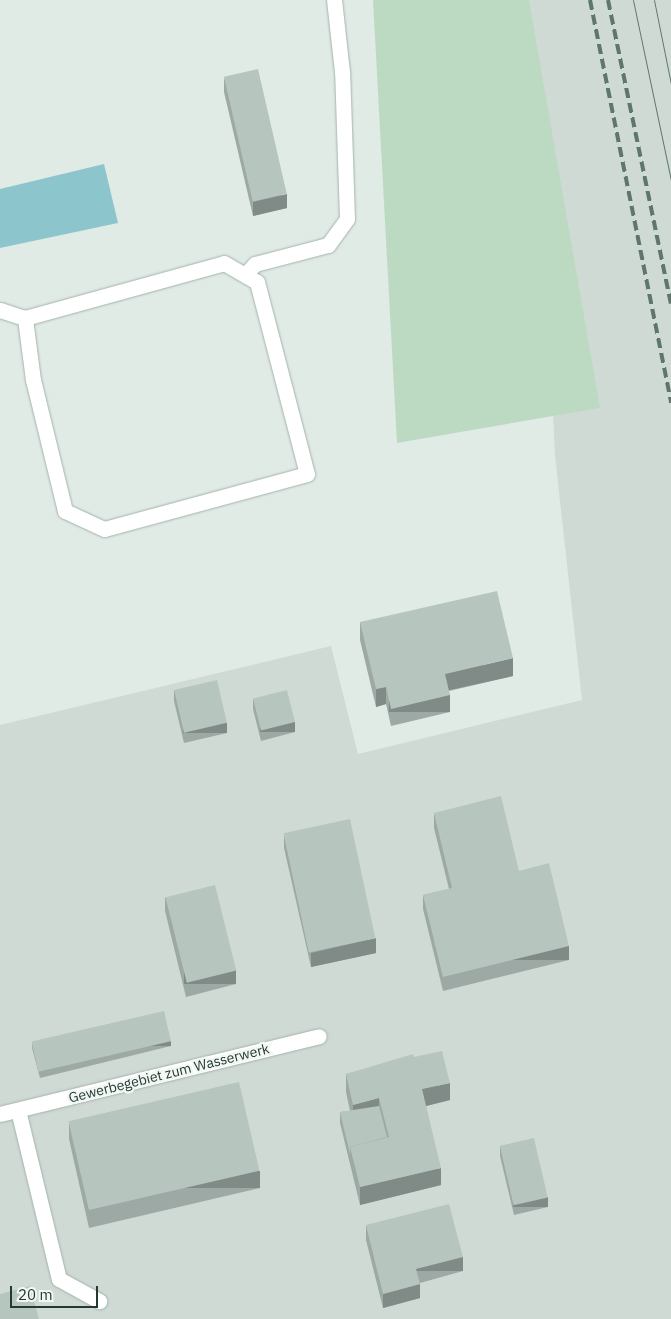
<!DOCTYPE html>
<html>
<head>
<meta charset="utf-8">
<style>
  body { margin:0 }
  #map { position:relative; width:671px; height:1319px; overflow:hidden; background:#e1ebe6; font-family:"IBM Plex Sans",sans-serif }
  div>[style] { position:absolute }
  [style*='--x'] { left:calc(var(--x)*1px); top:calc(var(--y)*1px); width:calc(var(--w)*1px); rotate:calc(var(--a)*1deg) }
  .built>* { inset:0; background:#d0dad5 }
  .green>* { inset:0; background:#bcdac2 }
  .water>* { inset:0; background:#8dc5cc }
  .roads { filter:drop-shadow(0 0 1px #a4b2ad) drop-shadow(0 0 1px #a4b2ad) }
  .minor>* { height:15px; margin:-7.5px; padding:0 7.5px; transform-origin:7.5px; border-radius:7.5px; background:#fff }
  .tram>* { height:1px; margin:-0.5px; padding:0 0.5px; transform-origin:0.5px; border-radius:0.5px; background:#5d766e }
  .rail>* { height:4px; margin-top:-2px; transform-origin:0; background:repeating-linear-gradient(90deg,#5d766e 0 10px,transparent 0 15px) }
  .wall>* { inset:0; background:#9da9a4 }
  .shaded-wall>* { inset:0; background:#808a86; transform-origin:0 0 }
  .building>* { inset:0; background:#b7c5bf; transform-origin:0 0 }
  span { translate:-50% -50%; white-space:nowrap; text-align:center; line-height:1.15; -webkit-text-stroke:4.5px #f2f7f4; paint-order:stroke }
  .street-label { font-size:14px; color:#233a33 }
  .scale { position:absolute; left:10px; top:1286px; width:88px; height:22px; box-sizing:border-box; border:2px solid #233a33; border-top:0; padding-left:6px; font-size:15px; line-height:18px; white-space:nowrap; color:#233a33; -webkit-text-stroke:4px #f2f7f4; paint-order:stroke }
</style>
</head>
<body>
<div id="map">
  <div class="built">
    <i style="clip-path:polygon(503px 0,671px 0,671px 1319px,0 1319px,0 725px,331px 646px,358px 754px,582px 700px,555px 456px,543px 201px)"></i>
  </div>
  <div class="green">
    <i style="clip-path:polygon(373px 0,529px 0,600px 408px,397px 443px)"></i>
  </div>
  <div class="water">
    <i style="clip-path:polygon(104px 164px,118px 223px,0 248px,0 189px)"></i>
  </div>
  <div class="roads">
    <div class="minor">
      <i style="--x:245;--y:275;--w:15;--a:-48"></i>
      <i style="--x:255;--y:264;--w:75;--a:-14.6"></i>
      <i style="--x:328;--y:245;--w:32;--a:-54"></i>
      <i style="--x:347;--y:219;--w:147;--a:-91.9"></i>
      <i style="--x:342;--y:72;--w:72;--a:-96.3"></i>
      <i style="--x:0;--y:310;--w:26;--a:18"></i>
      <i style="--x:25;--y:318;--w:206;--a:-15.4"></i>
      <i style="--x:224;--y:263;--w:38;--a:30"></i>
      <i style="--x:257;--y:282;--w:198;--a:75.4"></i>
      <i style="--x:307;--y:474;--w:210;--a:164.8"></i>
      <i style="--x:104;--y:529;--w:43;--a:-155.2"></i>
      <i style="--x:65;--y:511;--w:135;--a:-103.7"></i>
      <i style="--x:33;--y:380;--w:63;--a:-97.4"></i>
      <i style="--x:18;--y:1110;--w:174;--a:76.4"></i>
      <i style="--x:59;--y:1279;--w:46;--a:28.8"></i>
      <i style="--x:0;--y:1114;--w:328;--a:-13.7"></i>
    </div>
  </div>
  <div class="tram">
    <i style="--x:633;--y:0;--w:184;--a:78.1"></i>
    <i style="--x:654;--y:0;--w:86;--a:78.6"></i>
  </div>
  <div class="rail">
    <i style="--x:590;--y:0;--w:411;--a:78.6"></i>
    <i style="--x:608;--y:0;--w:310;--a:78.3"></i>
  </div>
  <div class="wall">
    <i style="clip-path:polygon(224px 78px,287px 208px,253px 216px,224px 92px)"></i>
    <i style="clip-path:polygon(360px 622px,513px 676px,449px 691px,450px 712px,391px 726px,386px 704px,376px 707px,360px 640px)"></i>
    <i style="clip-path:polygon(174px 690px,227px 733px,184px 743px,174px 701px)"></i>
    <i style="clip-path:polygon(253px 699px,295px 732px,261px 741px,253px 709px)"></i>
    <i style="clip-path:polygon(434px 813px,519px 871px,569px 960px,443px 991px,423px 909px,423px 895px,449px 889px,434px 828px)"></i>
    <i style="clip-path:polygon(284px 834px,376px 953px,311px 967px,284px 848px)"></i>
    <i style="clip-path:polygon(165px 897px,236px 984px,186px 997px,165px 911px)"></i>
    <i style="clip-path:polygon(32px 1043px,171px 1046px,40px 1078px,32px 1048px)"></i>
    <i style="clip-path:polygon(414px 1057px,450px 1100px,426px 1106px,441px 1185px,360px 1205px,340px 1123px,340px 1112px,350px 1111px,346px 1092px,346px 1074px)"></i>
    <i style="clip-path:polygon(69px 1122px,260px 1188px,89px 1228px,69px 1139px)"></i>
    <i style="clip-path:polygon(500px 1146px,548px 1207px,514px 1215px,500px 1156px)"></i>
    <i style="clip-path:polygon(366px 1225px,463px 1271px,420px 1283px,420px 1298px,383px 1308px,366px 1240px)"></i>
  </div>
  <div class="shaded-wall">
    <i style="clip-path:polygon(287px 194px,287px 208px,253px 216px,253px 202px)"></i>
    <i style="clip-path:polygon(513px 658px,513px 676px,445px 691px,445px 674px)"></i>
    <i style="clip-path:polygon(386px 687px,386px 704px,376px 707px,376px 689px)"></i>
    <i style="left:450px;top:695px;width:17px;height:61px;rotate:90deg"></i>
    <i style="left:295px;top:722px;width:10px;height:35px;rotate:90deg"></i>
    <i style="left:227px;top:723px;width:10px;height:44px;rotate:90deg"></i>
    <i style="clip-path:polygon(376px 938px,376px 953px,311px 967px,311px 953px)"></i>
    <i style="left:569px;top:946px;width:14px;height:130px;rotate:90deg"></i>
    <i style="left:236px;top:970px;width:14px;height:52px;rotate:90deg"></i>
    <i style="left:171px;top:1041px;width:5px;height:135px;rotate:90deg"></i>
    <i style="clip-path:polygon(450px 1083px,450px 1100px,422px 1107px,422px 1089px)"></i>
    <i style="clip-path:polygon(379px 1098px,379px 1116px,353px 1122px,353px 1105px)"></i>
    <i style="clip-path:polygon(441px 1168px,441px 1185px,360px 1205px,360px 1187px)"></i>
    <i style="left:260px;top:1171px;width:17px;height:176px;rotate:90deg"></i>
    <i style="left:548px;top:1197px;width:10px;height:35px;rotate:90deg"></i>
    <i style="left:463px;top:1257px;width:14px;height:49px;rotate:90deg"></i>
    <i style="clip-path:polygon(420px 1284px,420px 1298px,383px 1308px,383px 1294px)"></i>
  </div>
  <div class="building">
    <i style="left:258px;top:69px;width:128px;height:35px;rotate:77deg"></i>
    <i style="clip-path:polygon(497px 591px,513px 658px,445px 674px,450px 695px,391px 709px,386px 687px,376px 689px,360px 622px)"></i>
    <i style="left:217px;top:680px;width:44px;height:44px;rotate:77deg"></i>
    <i style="left:287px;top:690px;width:33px;height:35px;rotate:76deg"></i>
    <i style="clip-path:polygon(501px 796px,519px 871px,549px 863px,569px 946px,443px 977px,423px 895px,452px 888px,434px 813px)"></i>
    <i style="left:350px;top:819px;width:122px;height:68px;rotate:78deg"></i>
    <i style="left:215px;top:885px;width:88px;height:51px;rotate:76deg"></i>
    <i style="left:164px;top:1011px;width:31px;height:136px;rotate:77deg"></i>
    <i style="clip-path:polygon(442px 1051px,450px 1083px,422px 1089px,441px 1168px,360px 1187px,350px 1147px,389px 1137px,379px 1098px,353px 1105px,346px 1074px,413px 1054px,414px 1057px)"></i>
    <i style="left:239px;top:1082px;width:91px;height:175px;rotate:77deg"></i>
    <i style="clip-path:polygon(379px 1106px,387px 1137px,350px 1147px,350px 1154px,340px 1112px)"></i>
    <i style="left:534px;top:1138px;width:61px;height:35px;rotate:77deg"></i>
    <i style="clip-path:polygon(449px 1204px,463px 1257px,416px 1269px,420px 1284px,383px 1294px,366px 1225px)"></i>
    <i style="clip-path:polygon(30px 1286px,39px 1319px,0 1319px,0 1294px)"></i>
  </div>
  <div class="street-label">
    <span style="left:169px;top:1073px;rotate:-14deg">Gewerbegebiet zum Wasserwerk</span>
  </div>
  <div class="scale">20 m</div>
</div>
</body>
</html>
